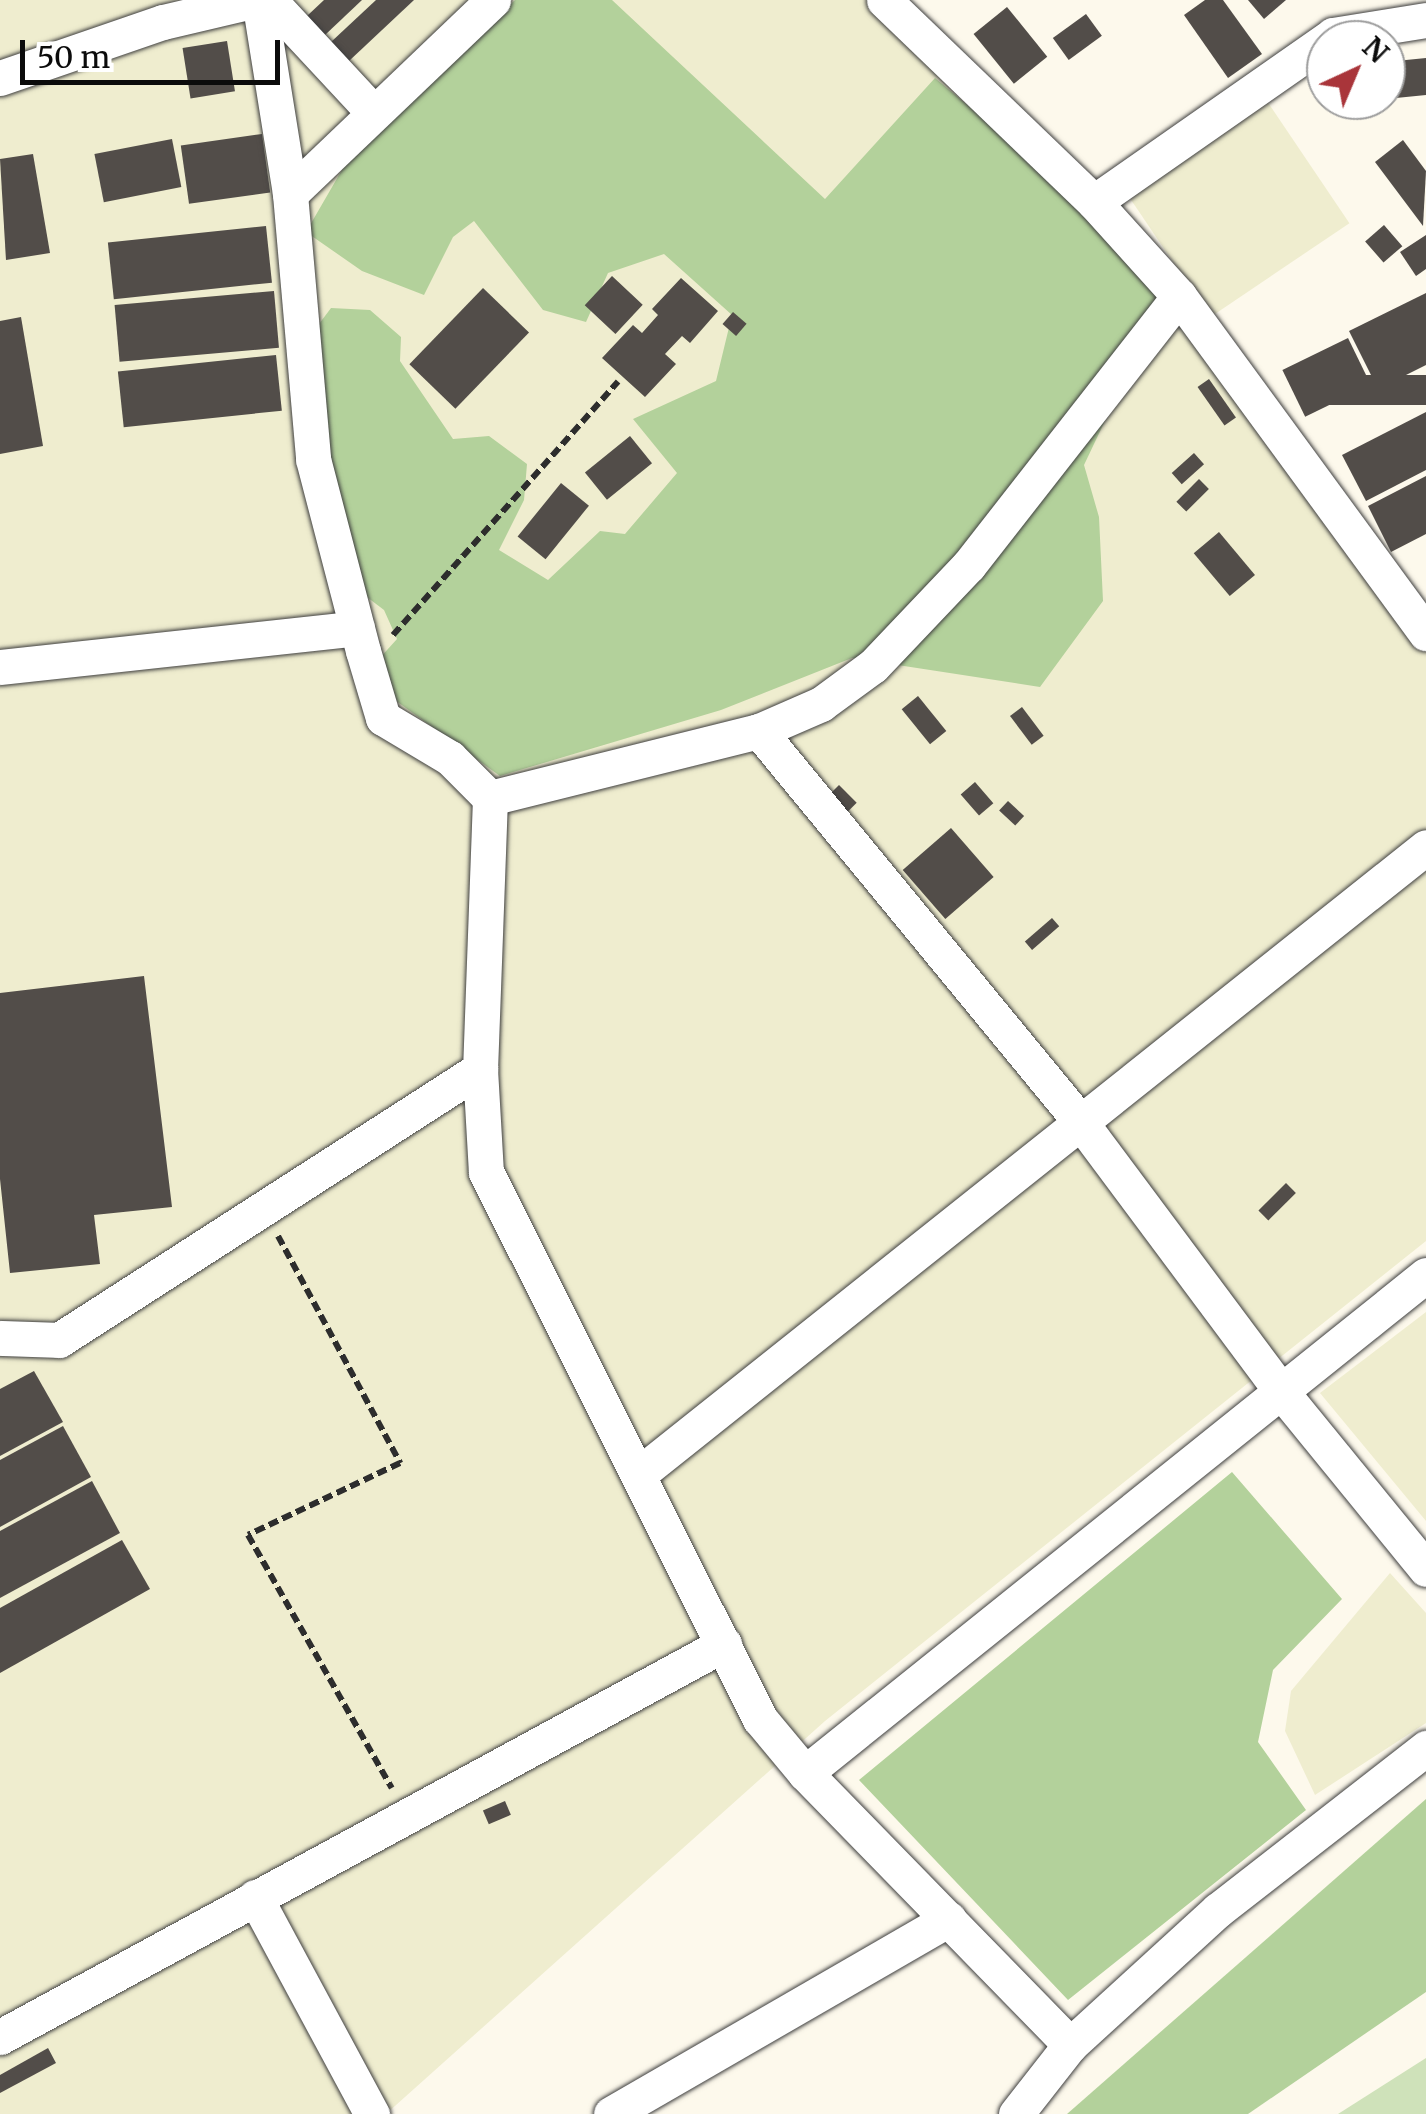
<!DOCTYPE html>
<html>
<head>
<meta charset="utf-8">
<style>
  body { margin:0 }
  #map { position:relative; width:1426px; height:2114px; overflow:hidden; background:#fdf9ec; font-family:Merriweather,serif }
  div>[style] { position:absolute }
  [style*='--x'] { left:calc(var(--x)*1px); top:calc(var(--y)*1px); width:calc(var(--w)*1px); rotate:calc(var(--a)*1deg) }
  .farmland>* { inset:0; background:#efedcf; transform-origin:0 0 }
  .green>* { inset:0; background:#cfe2ba }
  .forest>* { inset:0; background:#b3d19b }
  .building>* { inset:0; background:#524d49; transform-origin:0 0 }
  .path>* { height:6px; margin-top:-3px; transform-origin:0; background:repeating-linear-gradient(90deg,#2d2d2d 0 10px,transparent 0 15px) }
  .roads { filter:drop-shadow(0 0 2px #3e3e3e) drop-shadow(0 0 2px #3e3e3e) }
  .minor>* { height:35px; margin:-17.5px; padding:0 17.5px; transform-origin:17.5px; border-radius:17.5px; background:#fff }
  span { translate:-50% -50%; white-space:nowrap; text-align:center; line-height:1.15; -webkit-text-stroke:10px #fff; paint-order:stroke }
  .north { position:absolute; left:1306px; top:20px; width:100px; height:100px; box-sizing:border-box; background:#fff; border:2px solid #9d9d9d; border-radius:50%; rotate:44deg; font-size:28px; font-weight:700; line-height:40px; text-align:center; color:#0b0b0b }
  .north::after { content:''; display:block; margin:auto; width:35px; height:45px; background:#a9353a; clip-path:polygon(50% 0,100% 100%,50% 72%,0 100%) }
  .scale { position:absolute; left:20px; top:40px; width:260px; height:45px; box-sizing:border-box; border:5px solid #0b0b0b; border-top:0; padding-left:12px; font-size:30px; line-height:35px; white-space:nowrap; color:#0b0b0b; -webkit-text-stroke:8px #fff; paint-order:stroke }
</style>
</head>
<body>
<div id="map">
  <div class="farmland">
    <i style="clip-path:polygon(0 0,899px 0,1105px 193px,1426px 618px,1426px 1241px,825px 1721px,386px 2114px,0 2114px)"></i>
    <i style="left:1265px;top:98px;width:151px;height:168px;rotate:56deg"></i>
    <i style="clip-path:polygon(1426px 1312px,1426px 1521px,1320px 1393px)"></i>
    <i style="clip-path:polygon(1390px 1573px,1426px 1613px,1426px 1723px,1315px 1795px,1285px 1731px,1291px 1691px)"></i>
  </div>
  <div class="green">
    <i style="clip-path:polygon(1426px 2058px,1426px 2114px,1338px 2114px)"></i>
  </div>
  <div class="forest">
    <i style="clip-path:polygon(515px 0,612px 0,825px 199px,935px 78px,1073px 193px,1163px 299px,1084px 465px,1099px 517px,1103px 601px,1040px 687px,852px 658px,721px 710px,500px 776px,388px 695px,378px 660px,397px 639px,384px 610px,359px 591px,319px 417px,319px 324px,331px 308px,370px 310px,401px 337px,400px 361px,453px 439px,489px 436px,527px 464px,524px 500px,499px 550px,548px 580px,600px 531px,625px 534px,677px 473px,633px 419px,716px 381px,732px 315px,664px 254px,608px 273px,586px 322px,543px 310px,474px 221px,453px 237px,424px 295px,362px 271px,306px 232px,350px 156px)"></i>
    <i style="clip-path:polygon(1232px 1472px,1342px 1599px,1273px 1670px,1258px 1742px,1306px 1810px,1068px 2000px,859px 1780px)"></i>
    <i style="clip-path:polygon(1426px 1799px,1426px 1992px,1248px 2114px,1067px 2114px)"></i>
  </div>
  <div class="building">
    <i style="clip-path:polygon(324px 0,362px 0,325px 35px,307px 16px)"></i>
    <i style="clip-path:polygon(376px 0,414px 0,349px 61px,331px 42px)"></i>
    <i style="clip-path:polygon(1205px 0,1223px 0,1262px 54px,1228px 78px,1184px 15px)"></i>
    <i style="clip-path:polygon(1248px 0,1286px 0,1264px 19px)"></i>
    <i style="left:1007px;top:7px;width:64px;height:43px;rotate:51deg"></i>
    <i style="left:1086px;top:14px;width:27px;height:41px;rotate:54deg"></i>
    <i style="left:227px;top:41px;width:51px;height:45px;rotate:81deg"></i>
    <i style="clip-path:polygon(1426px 58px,1426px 95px,1386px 99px,1386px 62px)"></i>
    <i style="left:262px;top:134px;width:59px;height:82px;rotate:82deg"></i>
    <i style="left:172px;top:139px;width:49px;height:79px;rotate:79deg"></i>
    <i style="clip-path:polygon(1403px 140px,1426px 171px,1423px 226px,1375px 162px)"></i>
    <i style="clip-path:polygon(33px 154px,50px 253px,6px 260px,0 159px)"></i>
    <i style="left:1384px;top:225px;width:28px;height:25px;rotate:49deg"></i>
    <i style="left:266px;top:226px;width:57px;height:159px;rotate:84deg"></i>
    <i style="clip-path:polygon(1426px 235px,1426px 269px,1416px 276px,1400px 252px)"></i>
    <i style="left:612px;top:276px;width:42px;height:40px;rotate:43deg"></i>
    <i style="clip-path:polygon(681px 278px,718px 311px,690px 343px,682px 336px,665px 354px,676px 364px,645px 397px,602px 358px,633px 325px,642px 333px,658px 315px,652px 309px)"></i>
    <i style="left:483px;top:288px;width:64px;height:106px;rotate:44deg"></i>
    <i style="left:274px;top:291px;width:57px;height:160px;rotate:85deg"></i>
    <i style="clip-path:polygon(1426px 293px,1426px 365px,1378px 389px,1349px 331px)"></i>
    <i style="left:733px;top:312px;width:18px;height:16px;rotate:41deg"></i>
    <i style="clip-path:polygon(21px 317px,43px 446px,0 454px,0 321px)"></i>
    <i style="left:1348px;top:338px;width:52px;height:73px;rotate:64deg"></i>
    <i style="left:276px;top:355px;width:56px;height:159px;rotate:84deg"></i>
    <i style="left:1426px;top:375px;width:30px;height:126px;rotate:90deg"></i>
    <i style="left:1209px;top:379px;width:47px;height:14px;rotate:55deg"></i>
    <i style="clip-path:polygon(1426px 412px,1426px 470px,1366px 501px,1342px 455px)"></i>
    <i style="left:630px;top:436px;width:35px;height:58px;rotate:51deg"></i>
    <i style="left:1194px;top:453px;width:15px;height:30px;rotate:48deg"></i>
    <i style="clip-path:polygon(1426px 476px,1426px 534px,1391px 552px,1368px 506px)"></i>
    <i style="left:1199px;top:479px;width:14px;height:32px;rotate:45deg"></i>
    <i style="left:561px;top:483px;width:36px;height:69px;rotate:39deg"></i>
    <i style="left:1219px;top:532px;width:56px;height:33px;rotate:50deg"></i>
    <i style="left:918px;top:696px;width:45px;height:21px;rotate:51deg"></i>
    <i style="left:1022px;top:707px;width:36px;height:15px;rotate:53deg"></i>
    <i style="left:975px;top:782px;width:28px;height:19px;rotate:49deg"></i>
    <i style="left:839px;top:785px;width:25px;height:18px;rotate:45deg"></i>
    <i style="left:1008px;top:801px;width:22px;height:13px;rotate:43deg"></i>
    <i style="left:951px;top:828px;width:65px;height:64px;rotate:49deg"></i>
    <i style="left:1052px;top:918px;width:11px;height:36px;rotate:49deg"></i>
    <i style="clip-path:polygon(144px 976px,172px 1207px,94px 1215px,100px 1264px,10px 1273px,0 1179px,0 993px)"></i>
    <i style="left:1286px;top:1183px;width:14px;height:39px;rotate:45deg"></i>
    <i style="clip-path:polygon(34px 1371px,63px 1422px,0 1456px,0 1389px)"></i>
    <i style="clip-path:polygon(63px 1426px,91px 1477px,0 1527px,0 1460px)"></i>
    <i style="clip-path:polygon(92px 1481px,120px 1533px,0 1598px,0 1531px)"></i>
    <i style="clip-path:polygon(122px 1540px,150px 1589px,0 1673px,0 1608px)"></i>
    <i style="left:505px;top:1801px;width:15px;height:24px;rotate:67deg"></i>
    <i style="clip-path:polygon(48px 2048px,56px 2063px,0 2093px,0 2075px)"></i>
  </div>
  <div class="path">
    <i style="--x:393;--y:635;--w:339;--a:-48.4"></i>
    <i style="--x:278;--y:1236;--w:258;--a:61.7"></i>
    <i style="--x:400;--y:1463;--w:168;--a:154.7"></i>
    <i style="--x:248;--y:1535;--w:291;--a:60.4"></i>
  </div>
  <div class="roads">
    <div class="minor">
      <i style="--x:259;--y:0;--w:196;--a:80.9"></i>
      <i style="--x:290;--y:194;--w:266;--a:85"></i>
      <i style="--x:313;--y:459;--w:198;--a:75.4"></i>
      <i style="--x:363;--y:651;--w:70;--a:73.4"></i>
      <i style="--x:383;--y:718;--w:78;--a:30.8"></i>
      <i style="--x:450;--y:758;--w:57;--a:45"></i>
      <i style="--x:490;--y:798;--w:271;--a:92.1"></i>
      <i style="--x:480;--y:1069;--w:103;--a:86.7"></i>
      <i style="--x:486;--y:1172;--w:612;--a:63.39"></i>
      <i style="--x:760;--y:1719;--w:70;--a:50.2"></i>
      <i style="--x:805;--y:1773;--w:380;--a:45.7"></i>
      <i style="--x:269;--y:0;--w:151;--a:47.1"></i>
      <i style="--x:884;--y:0;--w:291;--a:43.9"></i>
      <i style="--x:1094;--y:202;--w:127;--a:47.9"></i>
      <i style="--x:1179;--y:296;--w:418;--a:53.8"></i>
      <i style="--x:0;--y:78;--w:172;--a:-19"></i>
      <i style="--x:163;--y:22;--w:96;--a:-13.3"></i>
      <i style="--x:290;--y:194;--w:281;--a:-43.7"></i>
      <i style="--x:1094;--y:202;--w:292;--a:-34.9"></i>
      <i style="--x:1333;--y:35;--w:94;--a:-9.2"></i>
      <i style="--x:0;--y:667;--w:359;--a:-6.2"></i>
      <i style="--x:759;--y:731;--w:504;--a:50.56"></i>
      <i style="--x:1079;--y:1120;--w:337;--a:53.3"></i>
      <i style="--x:1280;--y:1390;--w:231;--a:50.8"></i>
      <i style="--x:490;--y:798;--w:277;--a:-14"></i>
      <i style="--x:759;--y:731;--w:68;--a:-23.5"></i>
      <i style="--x:821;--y:704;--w:64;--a:-36.2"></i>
      <i style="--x:873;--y:666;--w:139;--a:-46.5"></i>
      <i style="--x:969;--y:565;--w:341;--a:-52"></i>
      <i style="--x:0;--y:1338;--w:59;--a:1.9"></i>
      <i style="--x:59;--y:1340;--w:501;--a:-32.77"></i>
      <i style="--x:639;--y:1474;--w:1006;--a:-38.54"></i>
      <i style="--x:805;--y:1773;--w:796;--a:-38.73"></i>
      <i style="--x:255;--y:1897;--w:247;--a:61.7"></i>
      <i style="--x:0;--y:2037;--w:824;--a:-28.49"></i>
      <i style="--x:611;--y:2114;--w:390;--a:-30"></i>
      <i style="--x:1016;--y:2114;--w:88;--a:-52"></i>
      <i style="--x:1070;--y:2045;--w:200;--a:-42.4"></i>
      <i style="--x:1218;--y:1910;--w:264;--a:-37.9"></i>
    </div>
  </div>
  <div class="north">N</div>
  <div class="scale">50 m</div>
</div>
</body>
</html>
